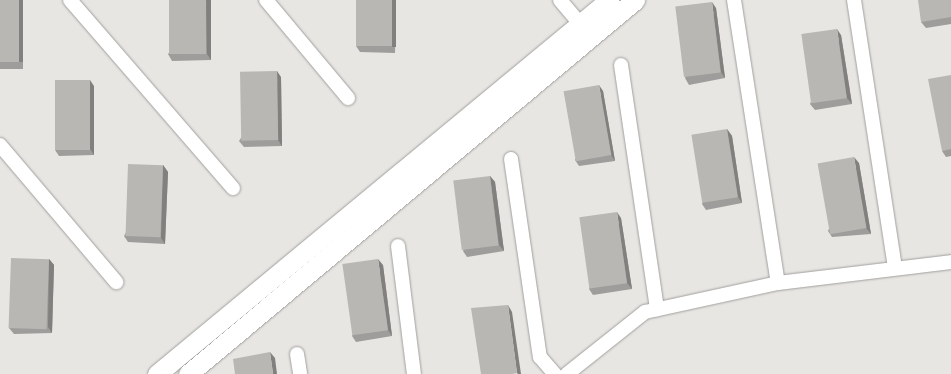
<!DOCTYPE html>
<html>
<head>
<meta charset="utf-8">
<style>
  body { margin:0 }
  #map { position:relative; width:951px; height:374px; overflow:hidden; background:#e8e6e3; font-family:"Sofia Sans Condensed",sans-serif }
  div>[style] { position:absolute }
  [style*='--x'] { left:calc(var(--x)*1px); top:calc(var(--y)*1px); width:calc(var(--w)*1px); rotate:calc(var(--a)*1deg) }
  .roads { filter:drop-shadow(0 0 1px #a19f9d) drop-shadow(0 0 1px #a19f9d) }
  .street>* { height:14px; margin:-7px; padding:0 7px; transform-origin:7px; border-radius:7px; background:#fff }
  .secondary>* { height:19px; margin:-9.5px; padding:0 9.5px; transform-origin:9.5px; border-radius:9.5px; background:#fff }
  .wall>* { inset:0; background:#9f9d9b; transform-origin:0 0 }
  .shaded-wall>* { inset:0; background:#82807e; transform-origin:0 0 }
  .building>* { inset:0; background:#b9b7b4; transform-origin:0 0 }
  span { translate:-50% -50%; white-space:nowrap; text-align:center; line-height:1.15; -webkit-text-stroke:3.5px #e8e6e3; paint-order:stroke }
</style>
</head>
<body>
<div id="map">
  <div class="roads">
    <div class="street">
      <i style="--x:70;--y:0;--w:249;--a:49.1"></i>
      <i style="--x:266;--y:0;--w:128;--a:50.1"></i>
      <i style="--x:560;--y:0;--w:31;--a:50"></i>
      <i style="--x:734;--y:0;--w:286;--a:81.2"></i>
      <i style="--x:854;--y:0;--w:271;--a:81.3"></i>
      <i style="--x:621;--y:65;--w:247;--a:81.6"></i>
      <i style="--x:0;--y:145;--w:180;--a:49.7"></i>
      <i style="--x:511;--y:159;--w:200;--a:81.7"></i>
      <i style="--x:540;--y:357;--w:23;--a:49"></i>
      <i style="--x:398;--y:246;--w:129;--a:82.9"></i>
      <i style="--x:297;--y:354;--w:20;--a:81"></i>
      <i style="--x:567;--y:374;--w:100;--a:-38.5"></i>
      <i style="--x:645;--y:312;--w:136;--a:-12.3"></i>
      <i style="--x:778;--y:283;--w:174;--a:-6.9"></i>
    </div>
    <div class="secondary">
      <i style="--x:157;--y:374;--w:587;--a:-39.61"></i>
      <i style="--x:188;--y:374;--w:583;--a:-39.92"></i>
    </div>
  </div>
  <div class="wall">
    <i style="left:0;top:0;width:23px;height:69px"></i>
    <i style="clip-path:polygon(211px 0,211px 60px,172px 61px,168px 54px)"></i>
    <i style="clip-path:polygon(356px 0,396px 0,395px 53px,360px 52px,356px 46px)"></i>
    <i style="clip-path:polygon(951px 0,951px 24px,926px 28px,921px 22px)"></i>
    <i style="clip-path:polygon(716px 8px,725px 78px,689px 85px,685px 78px)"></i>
    <i style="clip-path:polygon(841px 35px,852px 104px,815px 110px,810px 104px)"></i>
    <i style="clip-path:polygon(951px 75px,951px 156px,946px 157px,942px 151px)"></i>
    <i style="clip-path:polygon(281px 77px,282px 146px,244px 147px,239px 141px)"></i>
    <i style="clip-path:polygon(94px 86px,94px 155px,59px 156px,55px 150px)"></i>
    <i style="clip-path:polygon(603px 91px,615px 161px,579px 166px,575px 160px)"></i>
    <i style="clip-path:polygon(727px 129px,732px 136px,742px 203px,706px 210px,702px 204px)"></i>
    <i style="clip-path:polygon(859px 163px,871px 234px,832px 237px,828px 231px)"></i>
    <i style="clip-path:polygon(163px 165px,168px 172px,165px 244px,128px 242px,124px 236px)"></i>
    <i style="clip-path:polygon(490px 176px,495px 182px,504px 251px,467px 257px,463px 251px)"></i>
    <i style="clip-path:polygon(621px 218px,632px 289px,593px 295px,589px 289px)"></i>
    <i style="clip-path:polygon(49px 259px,54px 265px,52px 333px,14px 334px,9px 328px)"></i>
    <i style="clip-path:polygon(383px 265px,392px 336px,356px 342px,352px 336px)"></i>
  </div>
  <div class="shaded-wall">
    <i style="left:19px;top:0;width:4px;height:62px"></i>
    <i style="clip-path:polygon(206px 0,211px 0,211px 60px,207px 54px)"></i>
    <i style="left:392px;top:0;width:4px;height:47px"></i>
    <i style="clip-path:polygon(712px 2px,716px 8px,725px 78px,721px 72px)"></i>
    <i style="clip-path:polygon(837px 29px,841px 35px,852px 104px,847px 98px)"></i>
    <i style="clip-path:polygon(277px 71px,281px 77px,282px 146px,278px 140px)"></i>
    <i style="clip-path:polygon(90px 80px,94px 86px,94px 155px,90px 149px)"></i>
    <i style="clip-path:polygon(599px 85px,603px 91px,615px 161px,611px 155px)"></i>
    <i style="clip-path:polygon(727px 129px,732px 136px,742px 203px,738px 197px)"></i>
    <i style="clip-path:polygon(854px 157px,859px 163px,871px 234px,866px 228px)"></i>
    <i style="clip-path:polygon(163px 165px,168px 172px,165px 244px,161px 238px)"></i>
    <i style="clip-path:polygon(490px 176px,495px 182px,504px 251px,499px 245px)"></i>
    <i style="clip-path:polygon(617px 212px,621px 218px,632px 289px,627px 283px)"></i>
    <i style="clip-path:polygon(49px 259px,54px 265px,52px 333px,48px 327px)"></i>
    <i style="clip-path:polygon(378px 259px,383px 265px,392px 336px,388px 330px)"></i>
    <i style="clip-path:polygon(508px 305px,512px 312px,521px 374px,518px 374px,517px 373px)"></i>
    <i style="clip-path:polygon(270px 352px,275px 358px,277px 374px,273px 374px)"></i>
  </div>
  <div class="building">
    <i style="left:0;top:0;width:19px;height:62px"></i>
    <i style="left:169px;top:0;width:37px;height:54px"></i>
    <i style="left:356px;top:0;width:36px;height:46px"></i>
    <i style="clip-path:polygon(918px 0,951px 0,951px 17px,921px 22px)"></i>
    <i style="left:712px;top:2px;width:71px;height:37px;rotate:83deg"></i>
    <i style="left:837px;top:29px;width:70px;height:36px;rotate:82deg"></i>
    <i style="left:277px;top:71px;width:69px;height:37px;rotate:89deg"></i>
    <i style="clip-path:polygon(951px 75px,951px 149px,942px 151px,928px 79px)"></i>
    <i style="left:55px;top:80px;width:35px;height:70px"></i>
    <i style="left:599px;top:85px;width:71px;height:36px;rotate:80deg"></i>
    <i style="left:727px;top:129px;width:69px;height:36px;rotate:81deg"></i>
    <i style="left:854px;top:157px;width:72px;height:37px;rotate:80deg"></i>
    <i style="left:128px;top:164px;width:35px;height:72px;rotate:2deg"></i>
    <i style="left:490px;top:176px;width:70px;height:37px;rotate:83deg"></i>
    <i style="left:617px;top:212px;width:72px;height:38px;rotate:82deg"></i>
    <i style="left:11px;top:258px;width:38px;height:70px;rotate:2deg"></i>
    <i style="left:378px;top:259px;width:72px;height:36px;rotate:82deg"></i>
    <i style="clip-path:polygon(508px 305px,517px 373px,512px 374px,481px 374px,471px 308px)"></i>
    <i style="clip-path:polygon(270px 352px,273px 374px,235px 374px,233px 359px)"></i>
  </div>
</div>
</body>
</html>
